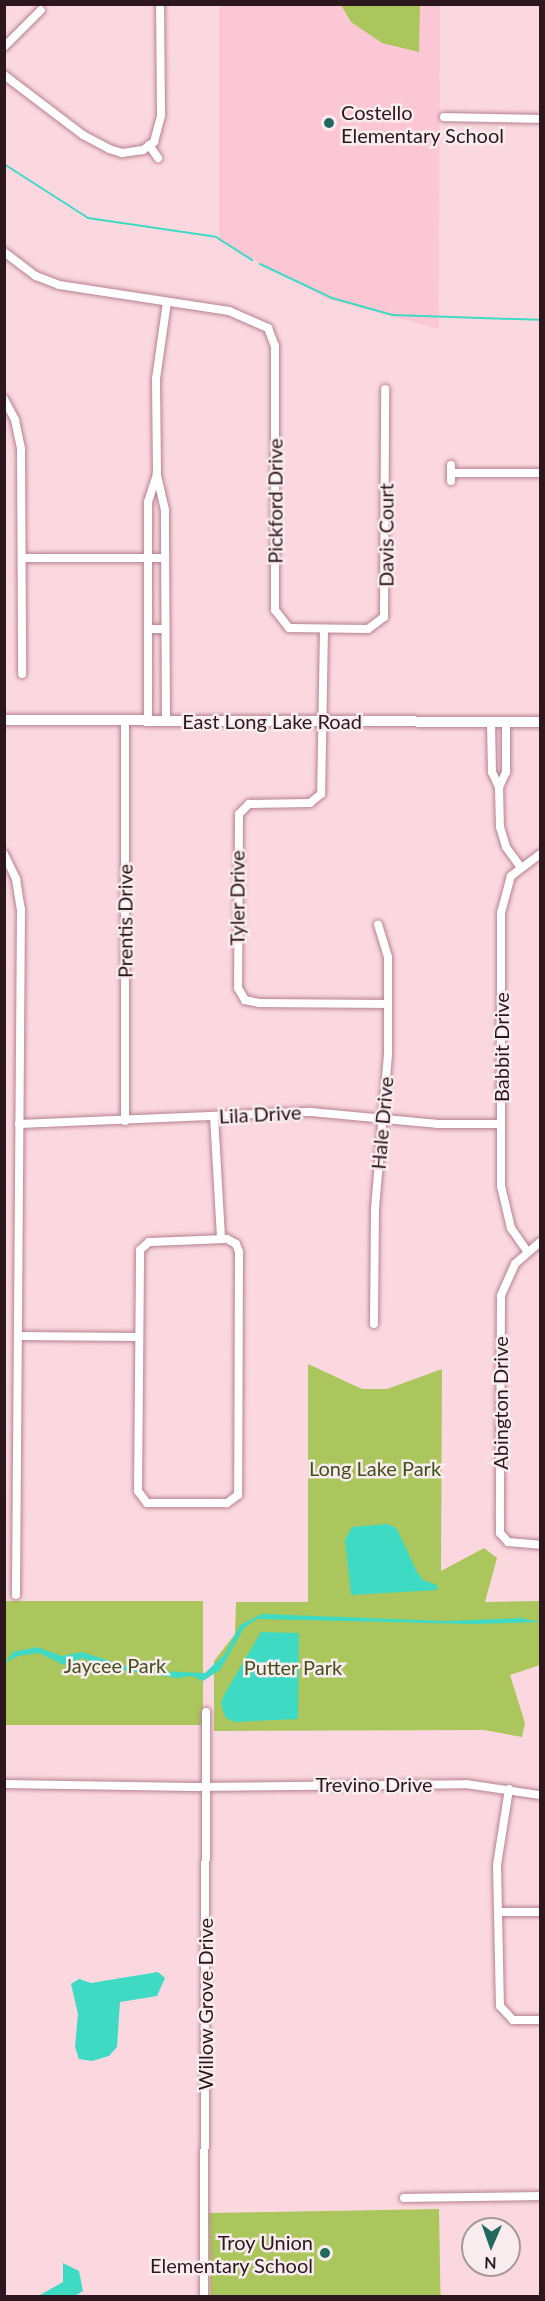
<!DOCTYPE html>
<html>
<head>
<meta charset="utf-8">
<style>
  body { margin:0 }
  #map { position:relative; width:545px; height:2301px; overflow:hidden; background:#fbd8e0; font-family:Lato,sans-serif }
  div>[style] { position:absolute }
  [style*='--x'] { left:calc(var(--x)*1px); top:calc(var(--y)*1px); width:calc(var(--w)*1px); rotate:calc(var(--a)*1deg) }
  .built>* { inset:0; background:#fbc7d4 }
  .green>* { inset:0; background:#abc65c; transform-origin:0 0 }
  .water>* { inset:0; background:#3edac4 }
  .stream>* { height:2px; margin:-1px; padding:0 1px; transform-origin:1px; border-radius:1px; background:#3edac4 }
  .roads { filter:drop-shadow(0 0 2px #b6828f) drop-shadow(0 0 2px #b6828f) }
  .minor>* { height:8px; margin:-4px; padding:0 4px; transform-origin:4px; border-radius:4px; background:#fff }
  .secondary>* { height:10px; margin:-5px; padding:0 5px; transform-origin:5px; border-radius:5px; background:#fff }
  .dots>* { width:16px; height:16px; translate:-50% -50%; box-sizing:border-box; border:3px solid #f8ecef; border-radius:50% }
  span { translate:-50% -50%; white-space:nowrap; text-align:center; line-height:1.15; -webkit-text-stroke:5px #f8ecef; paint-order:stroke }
  .poi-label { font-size:20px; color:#2b171d }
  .left { translate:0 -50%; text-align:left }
  .right { translate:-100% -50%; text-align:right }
  .street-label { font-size:20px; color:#2b171d }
  .park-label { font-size:20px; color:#43501c }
  .frame { position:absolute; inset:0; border:6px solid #2b171d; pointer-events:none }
  .north { position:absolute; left:461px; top:2217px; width:60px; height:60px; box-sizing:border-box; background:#f8ecef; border:2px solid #a6979b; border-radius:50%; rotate:182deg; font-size:16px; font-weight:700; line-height:24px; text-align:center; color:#2b171d }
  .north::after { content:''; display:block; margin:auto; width:21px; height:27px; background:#21695e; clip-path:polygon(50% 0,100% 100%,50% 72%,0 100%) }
</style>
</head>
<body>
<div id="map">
  <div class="built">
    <i style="clip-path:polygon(219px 5px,440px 5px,439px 329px,328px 299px,219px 241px)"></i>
  </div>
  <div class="green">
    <i style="clip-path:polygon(341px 5px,420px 5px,419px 52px,382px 43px,351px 22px)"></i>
    <i style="clip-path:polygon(308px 1364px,362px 1389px,387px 1389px,442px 1369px,441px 1571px,484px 1548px,497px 1558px,485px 1602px,540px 1601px,540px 1665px,510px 1675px,525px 1723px,522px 1737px,484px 1730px,214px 1731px,214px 1661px,235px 1634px,236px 1602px,308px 1602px)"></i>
    <i style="left:5px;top:1601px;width:198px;height:124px"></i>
    <i style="left:439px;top:2209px;width:87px;height:230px;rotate:89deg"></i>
  </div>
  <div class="water">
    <i style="clip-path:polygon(389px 1524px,397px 1529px,417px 1572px,423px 1580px,437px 1585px,437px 1590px,351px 1595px,345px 1540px,352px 1527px)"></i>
    <i style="clip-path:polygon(262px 1614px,446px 1621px,520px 1618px,540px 1622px,474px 1624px,257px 1619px,244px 1628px,220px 1670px,203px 1681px,192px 1676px,177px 1678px,106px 1668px,82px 1658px,64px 1665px,39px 1653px,18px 1656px,5px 1663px,13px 1652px,37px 1647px,62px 1656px,82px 1652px,138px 1670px,205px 1673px,225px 1654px,240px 1625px)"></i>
    <i style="clip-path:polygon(261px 1632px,299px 1633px,298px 1719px,234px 1722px,225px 1717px,221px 1703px,224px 1695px)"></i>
    <i style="clip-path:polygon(158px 1972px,165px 1978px,157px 1996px,120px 2002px,117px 2047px,109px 2056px,92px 2061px,79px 2059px,75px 2047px,78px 2014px,71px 1984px,79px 1979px,91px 1983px)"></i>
    <i style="clip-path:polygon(63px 2263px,79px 2271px,83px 2291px,75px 2296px,38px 2296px,63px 2282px)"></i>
  </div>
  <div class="stream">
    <i style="--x:4;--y:164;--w:100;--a:32.7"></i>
    <i style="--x:88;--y:218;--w:129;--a:8.4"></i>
    <i style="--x:216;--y:237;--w:43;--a:32.6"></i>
    <i style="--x:260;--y:264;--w:80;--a:25.3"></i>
    <i style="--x:332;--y:298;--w:63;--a:15.6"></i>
    <i style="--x:393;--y:315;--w:147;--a:1.9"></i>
  </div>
  <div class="roads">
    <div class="minor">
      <i style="--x:4;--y:47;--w:52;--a:-45"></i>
      <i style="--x:4;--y:75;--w:99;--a:37.2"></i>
      <i style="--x:83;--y:135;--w:30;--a:28"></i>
      <i style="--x:109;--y:149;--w:14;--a:17"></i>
      <i style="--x:122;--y:153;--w:21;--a:-8"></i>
      <i style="--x:143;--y:150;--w:14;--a:-36"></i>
      <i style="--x:154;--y:142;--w:28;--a:-75"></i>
      <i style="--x:161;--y:115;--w:111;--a:-90.5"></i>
      <i style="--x:444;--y:117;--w:96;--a:1.2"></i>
      <i style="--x:149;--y:145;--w:16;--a:55"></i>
      <i style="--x:4;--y:252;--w:40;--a:37"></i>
      <i style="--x:36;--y:276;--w:25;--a:21"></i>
      <i style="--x:59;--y:285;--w:172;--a:8.7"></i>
      <i style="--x:229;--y:311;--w:43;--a:23.6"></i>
      <i style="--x:268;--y:328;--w:19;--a:69"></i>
      <i style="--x:275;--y:346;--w:264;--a:90"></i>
      <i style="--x:275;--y:610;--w:23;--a:52"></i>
      <i style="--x:289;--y:628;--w:79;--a:0.7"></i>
      <i style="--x:368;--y:629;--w:20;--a:-37"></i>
      <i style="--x:384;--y:617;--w:228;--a:-89.7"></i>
      <i style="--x:4;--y:399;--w:24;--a:62"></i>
      <i style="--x:15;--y:420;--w:30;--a:78"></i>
      <i style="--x:21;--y:449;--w:225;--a:89.7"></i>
      <i style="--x:451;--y:473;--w:89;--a:0"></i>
      <i style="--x:451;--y:481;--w:16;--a:-90"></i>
      <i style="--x:22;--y:558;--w:143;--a:0"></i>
      <i style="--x:148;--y:629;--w:17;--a:0"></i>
      <i style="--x:324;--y:629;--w:165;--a:91"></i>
      <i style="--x:321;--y:794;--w:14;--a:141"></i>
      <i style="--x:310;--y:803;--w:61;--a:179.1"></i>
      <i style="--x:249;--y:804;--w:14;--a:135"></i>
      <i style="--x:239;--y:814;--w:174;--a:90.3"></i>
      <i style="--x:238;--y:988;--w:14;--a:60"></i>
      <i style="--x:245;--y:1000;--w:14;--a:12"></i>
      <i style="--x:259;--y:1003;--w:129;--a:0.4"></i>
      <i style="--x:125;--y:721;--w:400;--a:90"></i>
      <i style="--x:148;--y:721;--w:219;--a:-90"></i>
      <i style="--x:148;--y:502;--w:29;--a:-72"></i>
      <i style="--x:166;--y:721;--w:211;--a:-90.3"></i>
      <i style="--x:165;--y:510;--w:37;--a:-103"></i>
      <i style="--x:157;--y:474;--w:95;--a:-90.6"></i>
      <i style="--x:156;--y:379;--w:78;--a:-81.9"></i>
      <i style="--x:491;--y:722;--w:50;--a:88.9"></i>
      <i style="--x:492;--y:772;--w:17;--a:65"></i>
      <i style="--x:499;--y:787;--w:40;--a:88.6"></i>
      <i style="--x:500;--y:827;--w:21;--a:73"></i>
      <i style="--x:506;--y:847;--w:24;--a:54"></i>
      <i style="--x:499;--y:787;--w:17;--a:-65"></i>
      <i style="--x:506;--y:772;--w:50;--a:-90"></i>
      <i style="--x:4;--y:854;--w:28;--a:64"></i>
      <i style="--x:16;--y:879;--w:30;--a:81"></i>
      <i style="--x:21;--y:909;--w:686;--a:90.42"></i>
      <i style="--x:214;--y:1116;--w:123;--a:86.7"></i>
      <i style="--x:19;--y:1124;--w:292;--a:-2.4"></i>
      <i style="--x:311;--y:1112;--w:128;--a:5.4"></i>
      <i style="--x:438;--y:1124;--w:63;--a:0"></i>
      <i style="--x:227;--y:1239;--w:10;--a:29"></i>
      <i style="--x:236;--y:1244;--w:9;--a:69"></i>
      <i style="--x:239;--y:1252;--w:243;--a:90.2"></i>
      <i style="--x:238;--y:1495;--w:14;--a:144"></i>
      <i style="--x:227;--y:1503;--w:80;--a:180"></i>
      <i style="--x:147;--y:1503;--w:15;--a:-127"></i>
      <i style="--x:138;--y:1491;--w:241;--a:-89.5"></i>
      <i style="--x:140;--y:1250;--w:12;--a:-42"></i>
      <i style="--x:149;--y:1242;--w:78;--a:-2.2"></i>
      <i style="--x:540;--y:1242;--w:33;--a:139"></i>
      <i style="--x:515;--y:1264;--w:35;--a:114"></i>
      <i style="--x:501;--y:1296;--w:221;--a:90.3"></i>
      <i style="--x:500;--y:1517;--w:16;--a:90"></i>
      <i style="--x:500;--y:1533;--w:12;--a:48"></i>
      <i style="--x:508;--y:1542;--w:32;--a:5"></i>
      <i style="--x:527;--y:1251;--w:28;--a:-125"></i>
      <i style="--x:511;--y:1228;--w:43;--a:-103.4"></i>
      <i style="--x:501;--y:1186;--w:273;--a:-90"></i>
      <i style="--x:501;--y:913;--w:38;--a:-75"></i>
      <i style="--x:511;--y:876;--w:36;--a:-37"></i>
      <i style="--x:374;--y:1324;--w:115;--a:-89.5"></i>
      <i style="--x:375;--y:1209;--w:157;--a:-85.2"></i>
      <i style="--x:388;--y:1053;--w:96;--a:-90"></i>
      <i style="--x:388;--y:957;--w:34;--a:-107"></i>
      <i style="--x:18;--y:1336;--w:121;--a:0.5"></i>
      <i style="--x:4;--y:1784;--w:189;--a:0.9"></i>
      <i style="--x:193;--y:1787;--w:273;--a:-0.6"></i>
      <i style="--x:466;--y:1784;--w:75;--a:8.5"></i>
      <i style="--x:509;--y:1789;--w:77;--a:99"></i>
      <i style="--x:497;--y:1865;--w:141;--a:88.8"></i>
      <i style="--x:500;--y:2006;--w:19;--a:47"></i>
      <i style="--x:513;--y:2020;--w:27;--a:0"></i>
      <i style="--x:498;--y:1912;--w:42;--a:0"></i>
      <i style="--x:404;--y:2198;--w:136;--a:-0.8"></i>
      <i style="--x:204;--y:2296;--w:584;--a:-89.8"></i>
    </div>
    <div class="secondary">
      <i style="--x:4;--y:720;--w:536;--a:0.21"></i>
    </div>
  </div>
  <div class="dots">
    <i style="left:329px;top:123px;background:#21695e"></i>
    <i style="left:325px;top:2253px;background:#21695e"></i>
  </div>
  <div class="poi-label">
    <span class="left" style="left:341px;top:124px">Costello<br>Elementary School</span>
    <span class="right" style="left:313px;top:2254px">Troy Union<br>Elementary School</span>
  </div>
  <div class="street-label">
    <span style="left:275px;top:501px;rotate:-90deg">Pickford Drive</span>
    <span style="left:386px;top:535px;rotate:-90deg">Davis Court</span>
    <span style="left:272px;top:721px">East Long Lake Road</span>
    <span style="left:237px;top:898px;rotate:-90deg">Tyler Drive</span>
    <span style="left:125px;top:921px;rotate:-90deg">Prentis Drive</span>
    <span style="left:501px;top:1047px;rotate:-90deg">Babbit Drive</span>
    <span style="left:260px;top:1114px;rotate:-3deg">Lila Drive</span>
    <span style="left:382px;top:1123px;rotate:-85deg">Hale Drive</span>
    <span style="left:500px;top:1403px;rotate:-90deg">Abington Drive</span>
    <span style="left:374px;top:1784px">Trevino Drive</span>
    <span style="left:205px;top:2004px;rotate:-90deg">Willow Grove Drive</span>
  </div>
  <div class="park-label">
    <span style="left:375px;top:1468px">Long Lake Park</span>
    <span style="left:115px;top:1665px">Jaycee Park</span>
    <span style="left:293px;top:1667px">Putter Park</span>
  </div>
  <div class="frame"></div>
  <div class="north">N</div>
</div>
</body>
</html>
